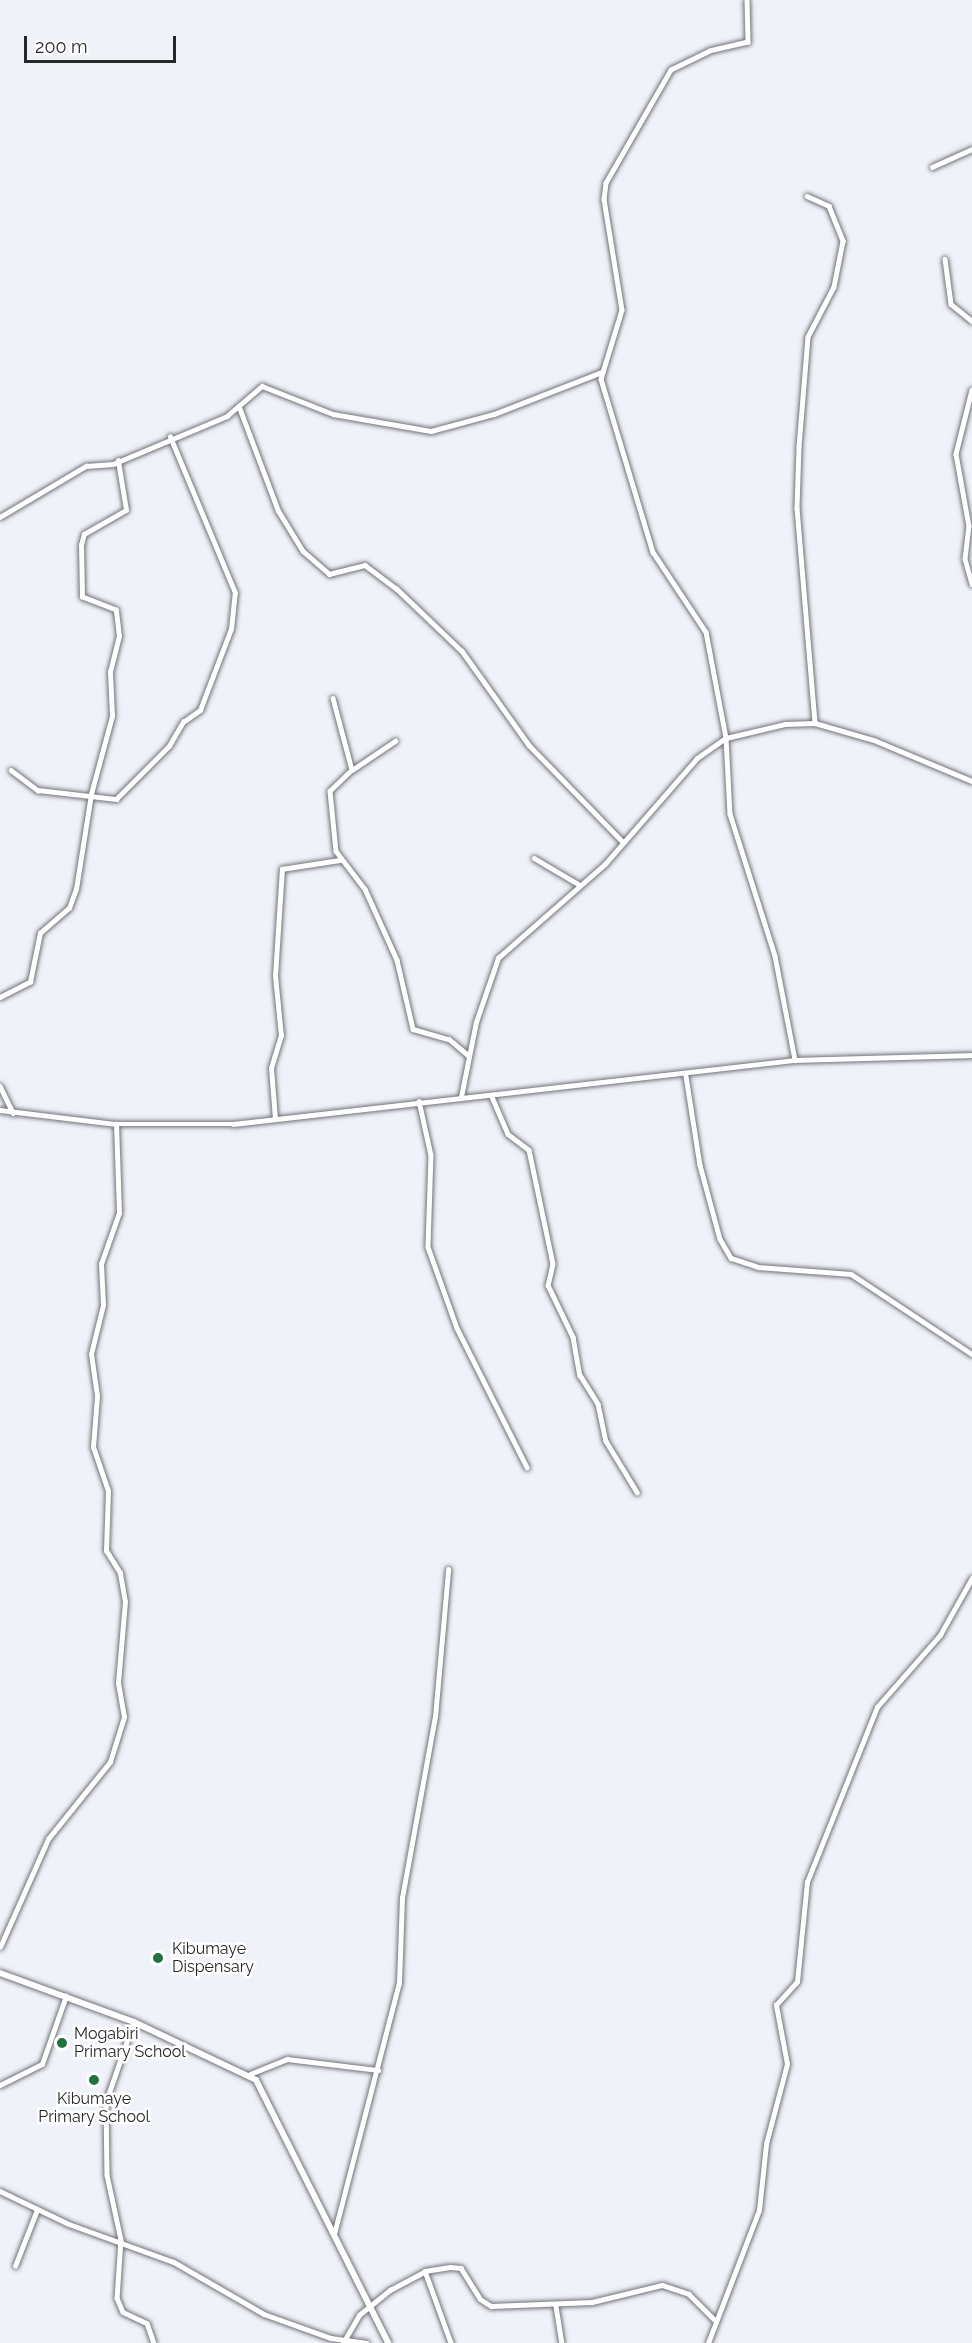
<!DOCTYPE html>
<html>
<head>
<meta charset="utf-8">
<style>
  body { margin:0 }
  #map { position:relative; width:972px; height:2343px; overflow:hidden; background:#f0f2f9; font-family:Raleway,sans-serif }
  div>[style] { position:absolute }
  [style*='--x'] { left:calc(var(--x)*1px); top:calc(var(--y)*1px); width:calc(var(--w)*1px); rotate:calc(var(--a)*1deg) }
  .roads { filter:drop-shadow(0 0 2px #717379) drop-shadow(0 0 2px #717379) }
  .minor>* { height:4.5px; margin:-2.25px; padding:0 2.25px; transform-origin:2.25px; border-radius:2.25px; background:#fff }
  .major>* { height:6px; margin:-3px; padding:0 3px; transform-origin:3px; border-radius:3px; background:#fff }
  .dots>* { width:16px; height:16px; translate:-50% -50%; box-sizing:border-box; border:3px solid #fff; border-radius:50% }
  span { translate:-50% -50%; white-space:nowrap; text-align:center; line-height:1.15; -webkit-text-stroke:5px #fff; paint-order:stroke }
  .poi-label { font-size:16px; color:#27272a }
  .left { translate:0 -50%; text-align:left }
  .scale { position:absolute; left:24px; top:36px; width:152px; height:27px; box-sizing:border-box; border:3px solid #27272a; border-top:0; padding-left:8px; font-size:18px; line-height:21px; white-space:nowrap; color:#27272a; -webkit-text-stroke:4px #fff; paint-order:stroke }
</style>
</head>
<body>
<div id="map">
  <div class="roads">
    <div class="minor">
      <i style="--x:747;--y:0;--w:42;--a:88.6"></i>
      <i style="--x:748;--y:42;--w:39;--a:167"></i>
      <i style="--x:710;--y:51;--w:43;--a:154"></i>
      <i style="--x:671;--y:70;--w:130;--a:119.9"></i>
      <i style="--x:606;--y:183;--w:16;--a:97"></i>
      <i style="--x:604;--y:199;--w:112;--a:80.8"></i>
      <i style="--x:622;--y:310;--w:72;--a:106.9"></i>
      <i style="--x:601;--y:379;--w:181;--a:73.3"></i>
      <i style="--x:653;--y:552;--w:96;--a:56.5"></i>
      <i style="--x:706;--y:632;--w:108;--a:79.3"></i>
      <i style="--x:726;--y:738;--w:76;--a:87"></i>
      <i style="--x:730;--y:814;--w:149;--a:72.4"></i>
      <i style="--x:775;--y:956;--w:106;--a:79.1"></i>
      <i style="--x:932;--y:167;--w:44;--a:-24.2"></i>
      <i style="--x:807;--y:196;--w:24;--a:24"></i>
      <i style="--x:829;--y:206;--w:38;--a:68"></i>
      <i style="--x:843;--y:241;--w:47;--a:101.1"></i>
      <i style="--x:834;--y:287;--w:56;--a:117.5"></i>
      <i style="--x:808;--y:337;--w:110;--a:94.7"></i>
      <i style="--x:799;--y:447;--w:61;--a:91.9"></i>
      <i style="--x:797;--y:508;--w:216;--a:85.2"></i>
      <i style="--x:945;--y:259;--w:45;--a:82.4"></i>
      <i style="--x:951;--y:304;--w:27;--a:39"></i>
      <i style="--x:972;--y:390;--w:66;--a:104"></i>
      <i style="--x:956;--y:454;--w:73;--a:79.8"></i>
      <i style="--x:969;--y:526;--w:33;--a:97"></i>
      <i style="--x:965;--y:559;--w:26;--a:74"></i>
      <i style="--x:239;--y:406;--w:111;--a:69.4"></i>
      <i style="--x:278;--y:510;--w:48;--a:58.6"></i>
      <i style="--x:303;--y:551;--w:35;--a:41"></i>
      <i style="--x:329;--y:574;--w:37;--a:-14"></i>
      <i style="--x:365;--y:565;--w:39;--a:37"></i>
      <i style="--x:396;--y:588;--w:91;--a:43.7"></i>
      <i style="--x:462;--y:651;--w:115;--a:54.5"></i>
      <i style="--x:529;--y:745;--w:134;--a:45.9"></i>
      <i style="--x:0;--y:517;--w:100;--a:-30.7"></i>
      <i style="--x:86;--y:466;--w:27;--a:-4"></i>
      <i style="--x:113;--y:464;--w:124;--a:-22.8"></i>
      <i style="--x:227;--y:416;--w:46;--a:-40.6"></i>
      <i style="--x:262;--y:386;--w:76;--a:21.5"></i>
      <i style="--x:333;--y:414;--w:99;--a:9.8"></i>
      <i style="--x:431;--y:431;--w:65;--a:-15.1"></i>
      <i style="--x:494;--y:414;--w:116;--a:-21.3"></i>
      <i style="--x:333;--y:698;--w:74;--a:75.2"></i>
      <i style="--x:352;--y:770;--w:30;--a:136"></i>
      <i style="--x:330;--y:791;--w:60;--a:84.3"></i>
      <i style="--x:336;--y:851;--w:48;--a:52.7"></i>
      <i style="--x:365;--y:889;--w:78;--a:65.7"></i>
      <i style="--x:397;--y:960;--w:71;--a:76.9"></i>
      <i style="--x:413;--y:1029;--w:37;--a:16"></i>
      <i style="--x:449;--y:1039;--w:26;--a:40"></i>
      <i style="--x:11;--y:770;--w:34;--a:37"></i>
      <i style="--x:38;--y:790;--w:79;--a:6.6"></i>
      <i style="--x:116;--y:799;--w:75;--a:-45"></i>
      <i style="--x:169;--y:746;--w:28;--a:-60"></i>
      <i style="--x:183;--y:722;--w:21;--a:-35"></i>
      <i style="--x:200;--y:710;--w:87;--a:-69.1"></i>
      <i style="--x:231;--y:629;--w:36;--a:-84"></i>
      <i style="--x:235;--y:593;--w:169;--a:-112.6"></i>
      <i style="--x:352;--y:770;--w:52;--a:-34"></i>
      <i style="--x:534;--y:858;--w:53;--a:30.4"></i>
      <i style="--x:0;--y:997;--w:34;--a:-27"></i>
      <i style="--x:30;--y:982;--w:50;--a:-78.5"></i>
      <i style="--x:40;--y:933;--w:38;--a:-41"></i>
      <i style="--x:69;--y:908;--w:20;--a:-70"></i>
      <i style="--x:76;--y:889;--w:96;--a:-81"></i>
      <i style="--x:91;--y:794;--w:81;--a:-74.9"></i>
      <i style="--x:112;--y:716;--w:44;--a:-92.6"></i>
      <i style="--x:110;--y:672;--w:37;--a:-76"></i>
      <i style="--x:119;--y:636;--w:26;--a:-97"></i>
      <i style="--x:116;--y:610;--w:36;--a:-159"></i>
      <i style="--x:82;--y:597;--w:52;--a:-91.1"></i>
      <i style="--x:81;--y:545;--w:11;--a:-75"></i>
      <i style="--x:84;--y:534;--w:48;--a:-29.7"></i>
      <i style="--x:126;--y:510;--w:50;--a:-99.3"></i>
      <i style="--x:686;--y:1076;--w:90;--a:81.1"></i>
      <i style="--x:700;--y:1165;--w:77;--a:74.9"></i>
      <i style="--x:720;--y:1239;--w:22;--a:60"></i>
      <i style="--x:731;--y:1258;--w:28;--a:18"></i>
      <i style="--x:758;--y:1267;--w:93;--a:4.3"></i>
      <i style="--x:851;--y:1274;--w:145;--a:33.5"></i>
      <i style="--x:0;--y:1086;--w:30;--a:64"></i>
      <i style="--x:461;--y:1097;--w:76;--a:-78.7"></i>
      <i style="--x:476;--y:1022;--w:68;--a:-71"></i>
      <i style="--x:498;--y:958;--w:142;--a:-41.3"></i>
      <i style="--x:605;--y:864;--w:140;--a:-49"></i>
      <i style="--x:697;--y:758;--w:35;--a:-35"></i>
      <i style="--x:726;--y:738;--w:61;--a:-13.3"></i>
      <i style="--x:785;--y:724;--w:30;--a:-2"></i>
      <i style="--x:815;--y:723;--w:61;--a:16.1"></i>
      <i style="--x:874;--y:740;--w:106;--a:22.7"></i>
      <i style="--x:492;--y:1097;--w:40;--a:66.6"></i>
      <i style="--x:508;--y:1134;--w:26;--a:37"></i>
      <i style="--x:529;--y:1150;--w:116;--a:78.1"></i>
      <i style="--x:553;--y:1264;--w:22;--a:103"></i>
      <i style="--x:548;--y:1285;--w:58;--a:64.3"></i>
      <i style="--x:573;--y:1337;--w:39;--a:80"></i>
      <i style="--x:580;--y:1375;--w:34;--a:58"></i>
      <i style="--x:598;--y:1404;--w:38;--a:78"></i>
      <i style="--x:606;--y:1441;--w:60;--a:58.7"></i>
      <i style="--x:419;--y:1101;--w:55;--a:77.5"></i>
      <i style="--x:431;--y:1155;--w:92;--a:91.9"></i>
      <i style="--x:428;--y:1247;--w:86;--a:70.3"></i>
      <i style="--x:457;--y:1328;--w:156;--a:63.3"></i>
      <i style="--x:0;--y:1110;--w:117;--a:6.9"></i>
      <i style="--x:116;--y:1124;--w:117;--a:0"></i>
      <i style="--x:233;--y:1124;--w:566;--a:-6.5"></i>
      <i style="--x:795;--y:1060;--w:177;--a:-1.6"></i>
      <i style="--x:275;--y:1119;--w:51;--a:-94.5"></i>
      <i style="--x:271;--y:1068;--w:34;--a:-73"></i>
      <i style="--x:281;--y:1036;--w:60;--a:-95.7"></i>
      <i style="--x:275;--y:976;--w:107;--a:-86.3"></i>
      <i style="--x:282;--y:869;--w:59;--a:-8.8"></i>
      <i style="--x:0;--y:1947;--w:118;--a:-66"></i>
      <i style="--x:48;--y:1839;--w:99;--a:-51.2"></i>
      <i style="--x:110;--y:1762;--w:47;--a:-72.7"></i>
      <i style="--x:124;--y:1717;--w:35;--a:-100"></i>
      <i style="--x:118;--y:1683;--w:81;--a:-85.1"></i>
      <i style="--x:125;--y:1602;--w:29;--a:-100"></i>
      <i style="--x:120;--y:1573;--w:26;--a:-122"></i>
      <i style="--x:106;--y:1551;--w:60;--a:-88.1"></i>
      <i style="--x:108;--y:1491;--w:46;--a:-108.8"></i>
      <i style="--x:93;--y:1447;--w:51;--a:-85.5"></i>
      <i style="--x:97;--y:1396;--w:42;--a:-98.1"></i>
      <i style="--x:91;--y:1354;--w:50;--a:-76.2"></i>
      <i style="--x:103;--y:1305;--w:41;--a:-92.8"></i>
      <i style="--x:101;--y:1264;--w:54;--a:-70.6"></i>
      <i style="--x:119;--y:1213;--w:89;--a:-91.9"></i>
      <i style="--x:134;--y:2022;--w:86;--a:109.1"></i>
      <i style="--x:106;--y:2103;--w:72;--a:89.2"></i>
      <i style="--x:107;--y:2175;--w:66;--a:77.8"></i>
      <i style="--x:121;--y:2240;--w:58;--a:93.9"></i>
      <i style="--x:117;--y:2298;--w:15;--a:67"></i>
      <i style="--x:123;--y:2312;--w:26;--a:25"></i>
      <i style="--x:147;--y:2323;--w:21;--a:71"></i>
      <i style="--x:250;--y:2074;--w:40;--a:-22"></i>
      <i style="--x:287;--y:2059;--w:92;--a:6.9"></i>
      <i style="--x:0;--y:2085;--w:47;--a:-26.6"></i>
      <i style="--x:42;--y:2064;--w:72;--a:-70.6"></i>
      <i style="--x:0;--y:2191;--w:76;--a:25.6"></i>
      <i style="--x:69;--y:2224;--w:112;--a:19.9"></i>
      <i style="--x:174;--y:2262;--w:104;--a:30"></i>
      <i style="--x:264;--y:2314;--w:71;--a:19.7"></i>
      <i style="--x:331;--y:2338;--w:36;--a:8"></i>
      <i style="--x:334;--y:2234;--w:259;--a:-75.5"></i>
      <i style="--x:399;--y:1983;--w:85;--a:-88"></i>
      <i style="--x:402;--y:1898;--w:184;--a:-79.7"></i>
      <i style="--x:435;--y:1717;--w:148;--a:-84.9"></i>
      <i style="--x:15;--y:2266;--w:60;--a:-68.6"></i>
      <i style="--x:425;--y:2271;--w:77;--a:70.1"></i>
      <i style="--x:556;--y:2306;--w:37;--a:81"></i>
      <i style="--x:343;--y:2343;--w:32;--a:-60"></i>
      <i style="--x:359;--y:2315;--w:40;--a:-39"></i>
      <i style="--x:390;--y:2290;--w:40;--a:-28"></i>
      <i style="--x:425;--y:2271;--w:25;--a:-9"></i>
      <i style="--x:450;--y:2267;--w:11;--a:5"></i>
      <i style="--x:461;--y:2268;--w:36;--a:58"></i>
      <i style="--x:480;--y:2299;--w:13;--a:32"></i>
      <i style="--x:491;--y:2306;--w:101;--a:-2.3"></i>
      <i style="--x:592;--y:2302;--w:72;--a:-13.7"></i>
      <i style="--x:662;--y:2285;--w:28;--a:18"></i>
      <i style="--x:689;--y:2294;--w:38;--a:45"></i>
      <i style="--x:708;--y:2343;--w:142;--a:-69"></i>
      <i style="--x:759;--y:2210;--w:66;--a:-83.9"></i>
      <i style="--x:766;--y:2144;--w:83;--a:-75.3"></i>
      <i style="--x:787;--y:2064;--w:60;--a:-100.6"></i>
      <i style="--x:776;--y:2005;--w:31;--a:-48"></i>
      <i style="--x:797;--y:1982;--w:100;--a:-84.3"></i>
      <i style="--x:807;--y:1882;--w:188;--a:-68.2"></i>
      <i style="--x:877;--y:1707;--w:96;--a:-48.8"></i>
      <i style="--x:940;--y:1635;--w:65;--a:-60.7"></i>
    </div>
    <div class="major">
      <i style="--x:0;--y:1973;--w:143;--a:20.1"></i>
      <i style="--x:134;--y:2022;--w:135;--a:25.4"></i>
      <i style="--x:256;--y:2080;--w:294;--a:63.3"></i>
    </div>
  </div>
  <div class="dots">
    <i style="left:158px;top:1958px;background:#217141"></i>
    <i style="left:62px;top:2043px;background:#217141"></i>
    <i style="left:94px;top:2080px;background:#217141"></i>
  </div>
  <div class="poi-label">
    <span class="left" style="left:172px;top:1958px">Kibumaye<br>Dispensary</span>
    <span class="left" style="left:74px;top:2043px">Mogabiri<br>Primary School</span>
    <span style="left:94px;top:2108px">Kibumaye<br>Primary School</span>
  </div>
  <div class="scale">200 m</div>
</div>
</body>
</html>
